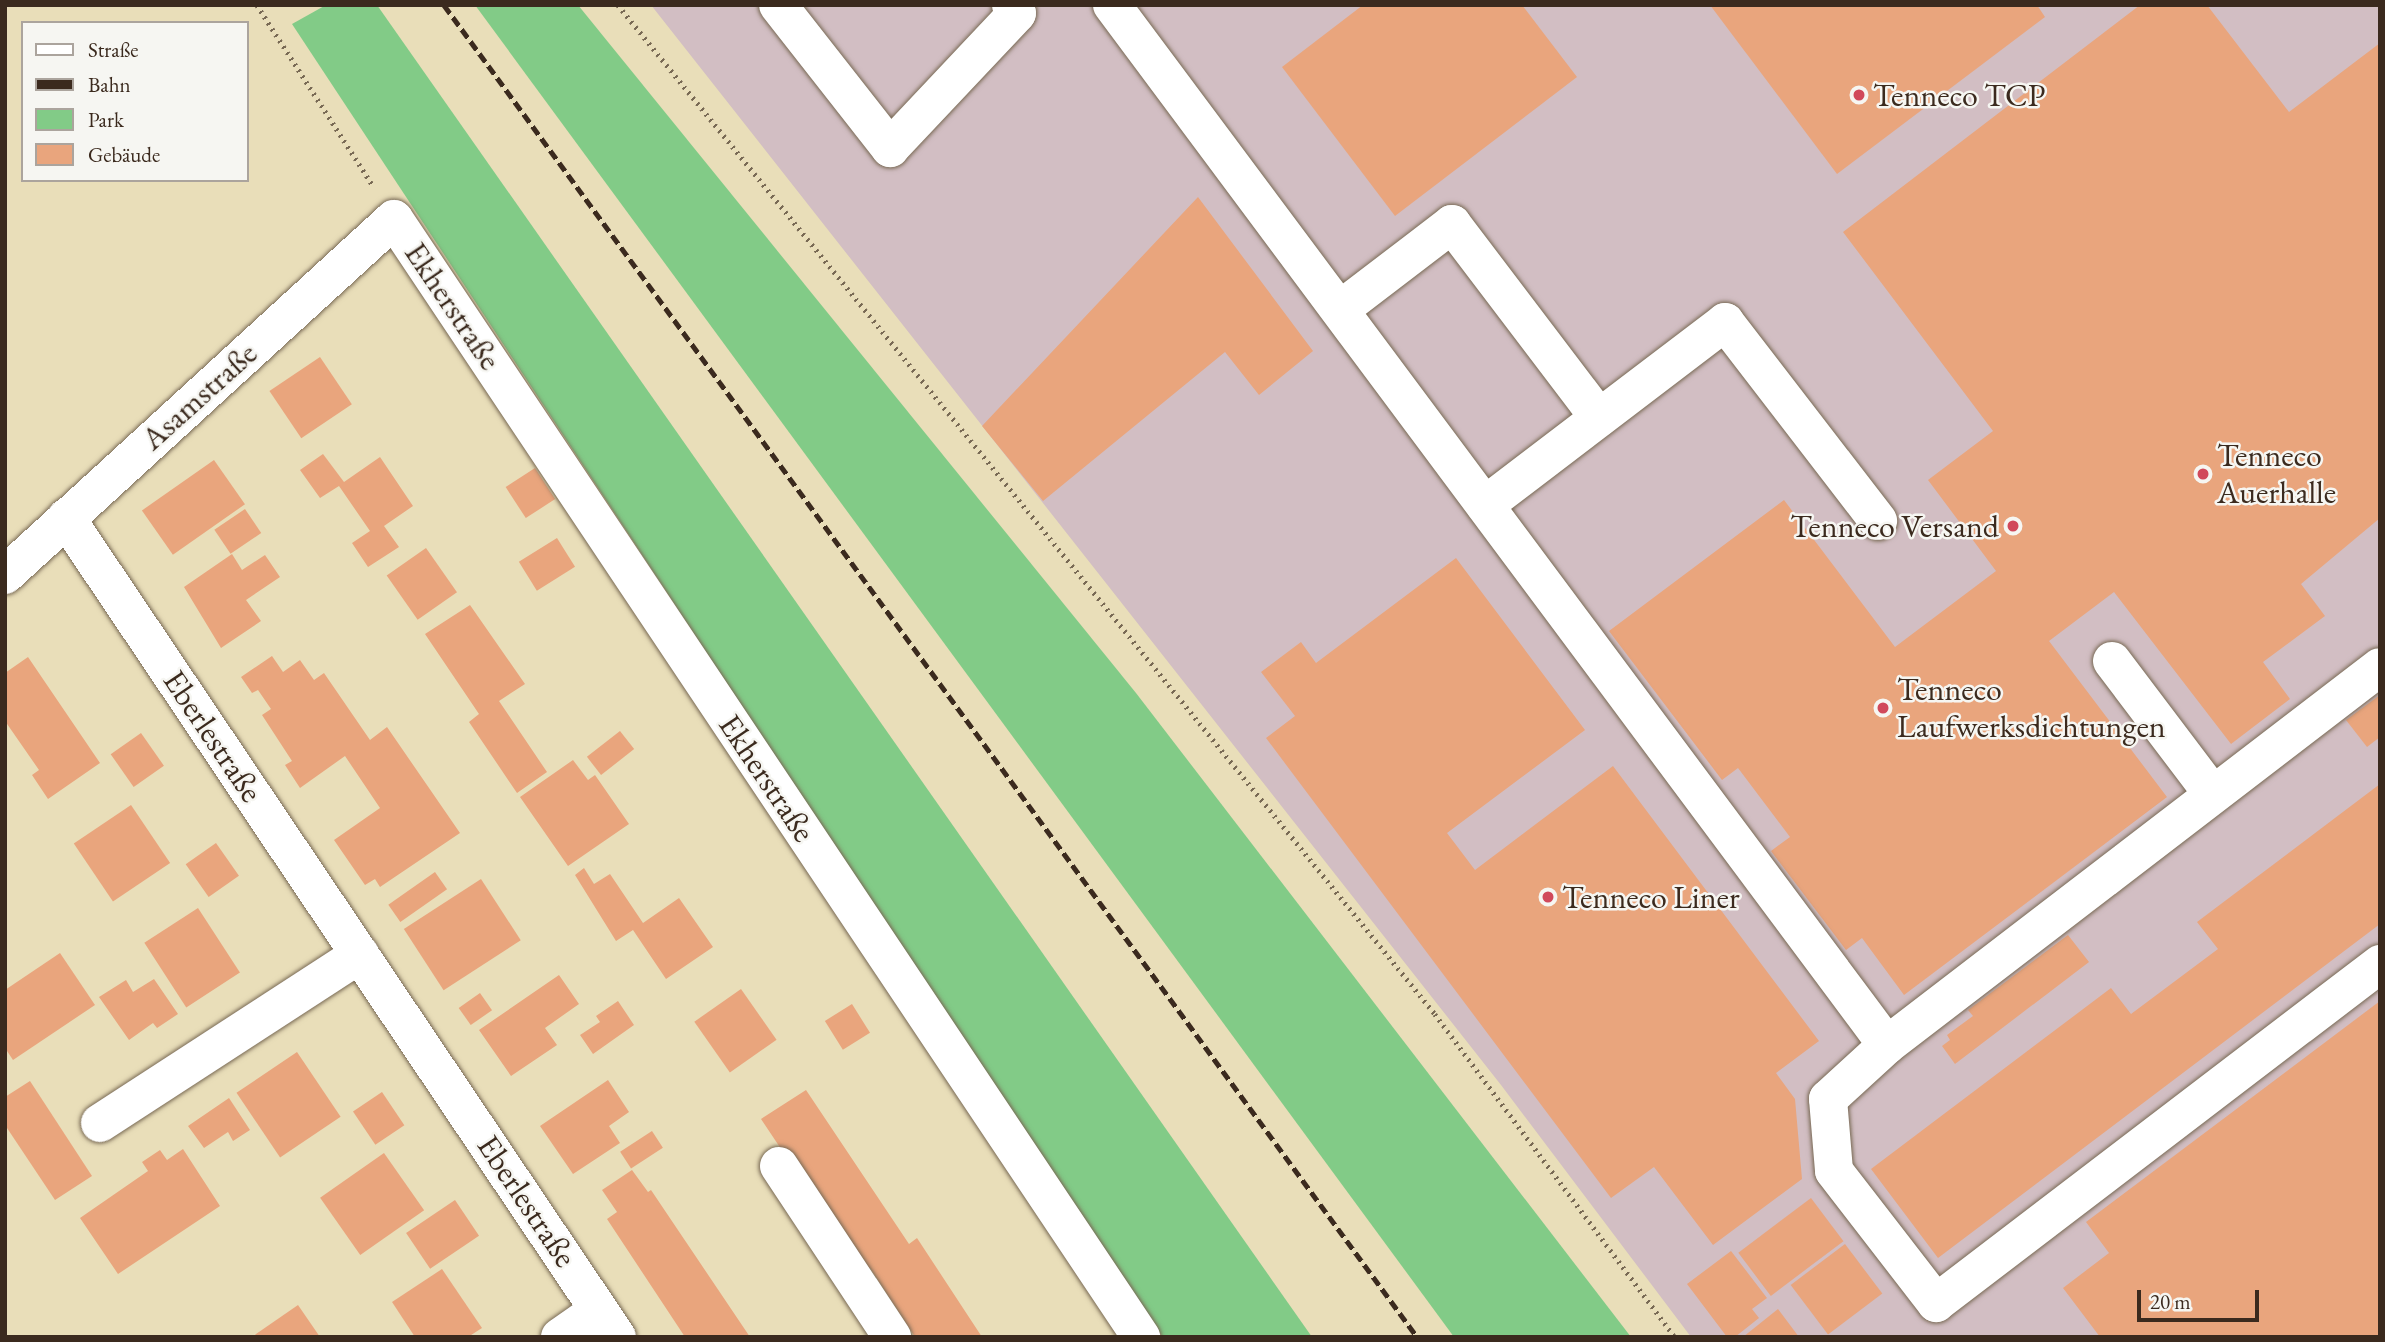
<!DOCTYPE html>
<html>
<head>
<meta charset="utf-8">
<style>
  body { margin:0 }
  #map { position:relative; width:2385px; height:1342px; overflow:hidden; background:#e9deb9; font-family:"EB Garamond",serif }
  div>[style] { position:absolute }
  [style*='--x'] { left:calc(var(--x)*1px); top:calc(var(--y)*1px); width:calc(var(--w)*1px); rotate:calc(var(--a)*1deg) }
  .industrial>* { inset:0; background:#d2bec3 }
  .green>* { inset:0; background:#82cb87 }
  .building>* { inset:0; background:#e9a57d; transform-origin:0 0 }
  .path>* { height:4.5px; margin-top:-2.25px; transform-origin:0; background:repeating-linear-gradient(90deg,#786954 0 2px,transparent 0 7px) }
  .roads { filter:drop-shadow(0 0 2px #786954) drop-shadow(0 0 2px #786954) }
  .minor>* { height:38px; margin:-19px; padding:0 19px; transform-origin:19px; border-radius:19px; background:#fff }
  .rail>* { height:5px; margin-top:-2.5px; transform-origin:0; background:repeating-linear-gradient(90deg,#3b2a1e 0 10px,transparent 0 15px) }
  .dots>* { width:19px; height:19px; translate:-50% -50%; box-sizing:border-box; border:4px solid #f6f6f2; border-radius:50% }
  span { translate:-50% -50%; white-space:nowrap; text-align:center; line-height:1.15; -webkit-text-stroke:5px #f6f6f2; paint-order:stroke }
  .poi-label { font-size:32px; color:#3b2a1e }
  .left { translate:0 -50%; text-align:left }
  .right { translate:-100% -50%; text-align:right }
  .street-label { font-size:32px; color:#3b2a1e }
  .frame { position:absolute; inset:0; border:7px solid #3b2a1e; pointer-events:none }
  .legend { position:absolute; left:21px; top:21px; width:228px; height:161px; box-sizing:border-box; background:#f6f6f2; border:2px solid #aba49d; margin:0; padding:9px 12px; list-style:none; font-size:21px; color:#3b2a1e }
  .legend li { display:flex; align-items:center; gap:14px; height:35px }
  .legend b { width:35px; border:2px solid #aba49d }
  .scale { position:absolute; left:2137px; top:1290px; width:122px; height:32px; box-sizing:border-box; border:4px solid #3b2a1e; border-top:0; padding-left:9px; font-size:21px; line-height:24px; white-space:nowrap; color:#3b2a1e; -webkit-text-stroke:5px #f6f6f2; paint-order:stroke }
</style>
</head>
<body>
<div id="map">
  <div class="industrial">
    <i style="clip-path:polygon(651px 5px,2380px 5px,2380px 1337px,1691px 1337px,1501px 1085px)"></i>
  </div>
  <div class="green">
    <i style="clip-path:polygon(326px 5px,377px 5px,1312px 1337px,1163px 1337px,1127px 1290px,292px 24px)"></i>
    <i style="clip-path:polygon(475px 5px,578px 5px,1136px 693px,1631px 1337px,1454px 1337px)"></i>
  </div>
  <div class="building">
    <i style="clip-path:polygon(1363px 5px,1522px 5px,1577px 77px,1395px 216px,1282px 67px)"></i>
    <i style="clip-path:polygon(1710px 5px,2037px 5px,2045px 17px,1837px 174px)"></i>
    <i style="clip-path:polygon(2140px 5px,2207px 5px,2289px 112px,2380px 43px,2380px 518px,2301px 584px,2325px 616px,2263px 662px,2290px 699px,2231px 744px,2114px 592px,2049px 641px,2167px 797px,1904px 995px,1862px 938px,1846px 950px,1771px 851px,1790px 837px,1738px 768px,1722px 780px,1609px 631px,1784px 500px,1895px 647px,1996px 571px,1928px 480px,1993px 431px,1843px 232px)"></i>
    <i style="clip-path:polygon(1198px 197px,1313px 351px,1259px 395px,1225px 352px,1043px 501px,982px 426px)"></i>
    <i style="left:320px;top:357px;width:57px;height:61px;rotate:56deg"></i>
    <i style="clip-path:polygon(323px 454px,344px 482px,380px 457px,413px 506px,384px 526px,399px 547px,368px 567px,352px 543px,370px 531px,339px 486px,320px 498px,300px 470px)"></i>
    <i style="left:214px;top:460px;width:54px;height:88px;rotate:55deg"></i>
    <i style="left:535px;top:468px;width:37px;height:35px;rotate:57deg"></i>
    <i style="left:245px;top:509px;width:29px;height:37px;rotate:56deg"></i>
    <i style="left:557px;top:538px;width:34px;height:45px;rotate:58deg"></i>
    <i style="left:426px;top:548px;width:54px;height:48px;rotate:55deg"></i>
    <i style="clip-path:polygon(232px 554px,242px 570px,265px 555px,280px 577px,246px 600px,261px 621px,221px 648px,184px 587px)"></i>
    <i style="clip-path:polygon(1456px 558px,1585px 730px,1447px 833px,1475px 870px,1613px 766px,1819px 1041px,1776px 1073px,1795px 1099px,1802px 1179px,1713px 1245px,1654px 1167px,1611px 1198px,1266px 738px,1295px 716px,1261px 672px,1301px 642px,1316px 663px)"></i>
    <i style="clip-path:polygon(470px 605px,525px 684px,499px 701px,547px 772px,517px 793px,469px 722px,479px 714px,425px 634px)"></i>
    <i style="clip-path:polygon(272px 656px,283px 672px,300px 660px,314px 680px,324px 673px,370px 740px,387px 727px,460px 833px,380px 887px,375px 879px,365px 885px,334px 840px,380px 808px,345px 756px,300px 788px,285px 765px,292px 761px,262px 715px,271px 709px,258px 690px,252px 693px,241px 677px)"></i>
    <i style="clip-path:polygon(28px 657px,100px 763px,48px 799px,32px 775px,39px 770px,5px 721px,5px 673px)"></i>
    <i style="clip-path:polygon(2380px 695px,2380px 737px,2367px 747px,2346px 720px)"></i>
    <i style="left:620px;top:731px;width:23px;height:42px;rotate:52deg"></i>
    <i style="left:141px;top:733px;width:40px;height:37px;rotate:55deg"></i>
    <i style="clip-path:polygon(573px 760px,588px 780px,595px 775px,629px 824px,568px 866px,520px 797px)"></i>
    <i style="clip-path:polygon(2380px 784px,2380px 924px,1938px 1258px,1871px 1169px,2111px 988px,2131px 1014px,2218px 949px,2197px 922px)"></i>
    <i style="left:131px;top:805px;width:70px;height:69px;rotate:56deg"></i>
    <i style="left:216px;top:843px;width:40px;height:37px;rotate:55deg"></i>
    <i style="clip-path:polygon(584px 868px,594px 884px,610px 874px,643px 923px,679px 898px,713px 947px,666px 979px,633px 930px,616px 941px,575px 875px)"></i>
    <i style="left:435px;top:872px;width:21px;height:57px;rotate:55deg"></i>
    <i style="left:481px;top:879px;width:73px;height:92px;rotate:57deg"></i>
    <i style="left:198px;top:908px;width:77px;height:64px;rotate:57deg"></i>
    <i style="clip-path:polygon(2068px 935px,2089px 962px,1955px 1064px,1942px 1046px,1950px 1040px,1947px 1035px,1973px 1016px,1968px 1010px)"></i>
    <i style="clip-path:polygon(60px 953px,95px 1005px,13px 1060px,5px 1048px,5px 990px)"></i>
    <i style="clip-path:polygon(559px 975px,579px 1004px,545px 1028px,557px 1045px,511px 1076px,479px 1030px)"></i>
    <i style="clip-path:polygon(154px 979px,178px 1014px,157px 1028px,153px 1023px,129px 1040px,99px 997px,126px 980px,133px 992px)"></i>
    <i style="left:741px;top:989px;width:62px;height:57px;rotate:55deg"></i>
    <i style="left:480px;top:993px;width:21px;height:26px;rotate:55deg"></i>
    <i style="clip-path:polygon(618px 1001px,634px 1025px,593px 1054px,580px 1035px,600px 1022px,596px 1016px)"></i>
    <i style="clip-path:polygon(2380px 1001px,2380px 1337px,2100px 1337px,2063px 1288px,2109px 1253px,2086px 1222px)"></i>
    <i style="left:852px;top:1004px;width:34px;height:32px;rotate:58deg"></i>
    <i style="left:297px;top:1052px;width:78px;height:73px;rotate:56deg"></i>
    <i style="clip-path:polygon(608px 1080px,629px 1112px,609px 1126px,620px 1143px,573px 1174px,540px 1126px)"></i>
    <i style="clip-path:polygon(30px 1081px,92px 1176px,55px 1200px,5px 1125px,5px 1097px)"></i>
    <i style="clip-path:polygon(806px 1090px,909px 1244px,917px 1238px,982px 1337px,915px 1337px,870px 1268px,864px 1273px,761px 1119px)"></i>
    <i style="left:382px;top:1092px;width:40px;height:35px;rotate:56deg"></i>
    <i style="clip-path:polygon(229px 1098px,250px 1130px,233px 1141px,228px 1132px,204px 1148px,188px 1126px)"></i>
    <i style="left:652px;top:1131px;width:20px;height:38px;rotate:57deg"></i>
    <i style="clip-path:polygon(183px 1149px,220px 1206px,118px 1274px,80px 1218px,148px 1171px,142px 1162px,160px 1150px,167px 1160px)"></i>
    <i style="left:384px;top:1153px;width:70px;height:78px;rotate:55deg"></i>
    <i style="clip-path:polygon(632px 1170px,648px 1192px,651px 1190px,750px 1337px,685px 1337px,607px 1219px,617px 1212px,602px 1190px)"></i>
    <i style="left:1811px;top:1198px;width:54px;height:91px;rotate:53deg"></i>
    <i style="left:455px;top:1200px;width:43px;height:59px;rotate:56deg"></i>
    <i style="left:1845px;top:1244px;width:62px;height:68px;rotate:53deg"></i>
    <i style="clip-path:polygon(1731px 1251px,1767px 1298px,1752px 1309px,1759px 1318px,1735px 1337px,1727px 1337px,1687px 1284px)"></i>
    <i style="clip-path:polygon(442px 1269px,482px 1328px,468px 1337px,415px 1337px,392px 1302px)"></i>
    <i style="clip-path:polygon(298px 1305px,320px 1337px,253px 1337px,256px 1334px)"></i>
    <i style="clip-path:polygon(1778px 1309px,1799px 1337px,1743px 1337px)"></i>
  </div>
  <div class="path">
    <i style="--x:257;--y:5;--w:216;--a:57.3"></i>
    <i style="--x:618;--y:5;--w:1298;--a:51"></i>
    <i style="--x:1435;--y:1014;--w:402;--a:53.4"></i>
  </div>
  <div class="roads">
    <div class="minor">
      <i style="--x:778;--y:5;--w:182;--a:51.9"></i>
      <i style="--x:890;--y:148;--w:185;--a:-46.7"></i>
      <i style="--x:1017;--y:13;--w:10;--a:-127"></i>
      <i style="--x:1112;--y:5;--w:1297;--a:53.31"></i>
      <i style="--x:1887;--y:1045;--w:80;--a:137.5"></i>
      <i style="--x:1828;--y:1099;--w:72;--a:85.2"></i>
      <i style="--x:1834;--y:1171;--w:167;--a:52.3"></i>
      <i style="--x:1936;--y:1303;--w:559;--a:-37.36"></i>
      <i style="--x:1341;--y:309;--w:140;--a:-37.4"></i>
      <i style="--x:1452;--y:224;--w:243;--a:52.8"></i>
      <i style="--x:1485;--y:505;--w:302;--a:-37.3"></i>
      <i style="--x:1725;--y:322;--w:251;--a:52.4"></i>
      <i style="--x:66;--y:518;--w:987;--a:56.07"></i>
      <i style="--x:5;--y:575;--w:527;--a:-42.46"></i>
      <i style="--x:394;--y:219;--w:1345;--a:56.25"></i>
      <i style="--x:2112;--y:661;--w:166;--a:52.9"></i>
      <i style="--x:1887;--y:1045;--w:621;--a:-37.48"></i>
      <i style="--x:100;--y:1123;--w:310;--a:-33"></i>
      <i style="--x:779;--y:1166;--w:205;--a:56.5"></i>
      <i style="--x:560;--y:1337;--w:47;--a:-34.7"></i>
    </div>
  </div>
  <div class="rail">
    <i style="--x:444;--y:5;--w:1650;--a:53.85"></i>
  </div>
  <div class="dots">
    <i style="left:1859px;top:95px;background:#d1495b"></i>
    <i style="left:2203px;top:474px;background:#d1495b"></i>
    <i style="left:2013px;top:526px;background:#d1495b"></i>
    <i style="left:1883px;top:708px;background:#d1495b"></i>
    <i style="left:1548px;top:897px;background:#d1495b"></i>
  </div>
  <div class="poi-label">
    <span class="left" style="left:1873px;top:95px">Tenneco TCP</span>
    <span class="left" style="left:2217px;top:474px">Tenneco<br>Auerhalle</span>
    <span class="right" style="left:1999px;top:526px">Tenneco Versand</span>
    <span class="left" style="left:1897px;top:708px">Tenneco<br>Laufwerksdichtungen</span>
    <span class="left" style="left:1562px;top:897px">Tenneco Liner</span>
  </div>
  <div class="street-label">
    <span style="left:453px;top:306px;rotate:56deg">Ekherstraße</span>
    <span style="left:199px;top:396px;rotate:-42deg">Asamstraße</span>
    <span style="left:213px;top:736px;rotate:56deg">Eberlestraße</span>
    <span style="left:767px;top:778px;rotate:56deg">Ekherstraße</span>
    <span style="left:527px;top:1201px;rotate:56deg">Eberlestraße</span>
  </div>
  <div class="frame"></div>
  <ul class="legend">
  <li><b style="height:9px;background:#fff"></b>Straße</li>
  <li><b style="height:9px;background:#3b2a1e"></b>Bahn</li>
  <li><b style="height:19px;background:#82cb87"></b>Park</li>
  <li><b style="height:19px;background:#e9a57d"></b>Gebäude</li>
  </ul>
  <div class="scale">20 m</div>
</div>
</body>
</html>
